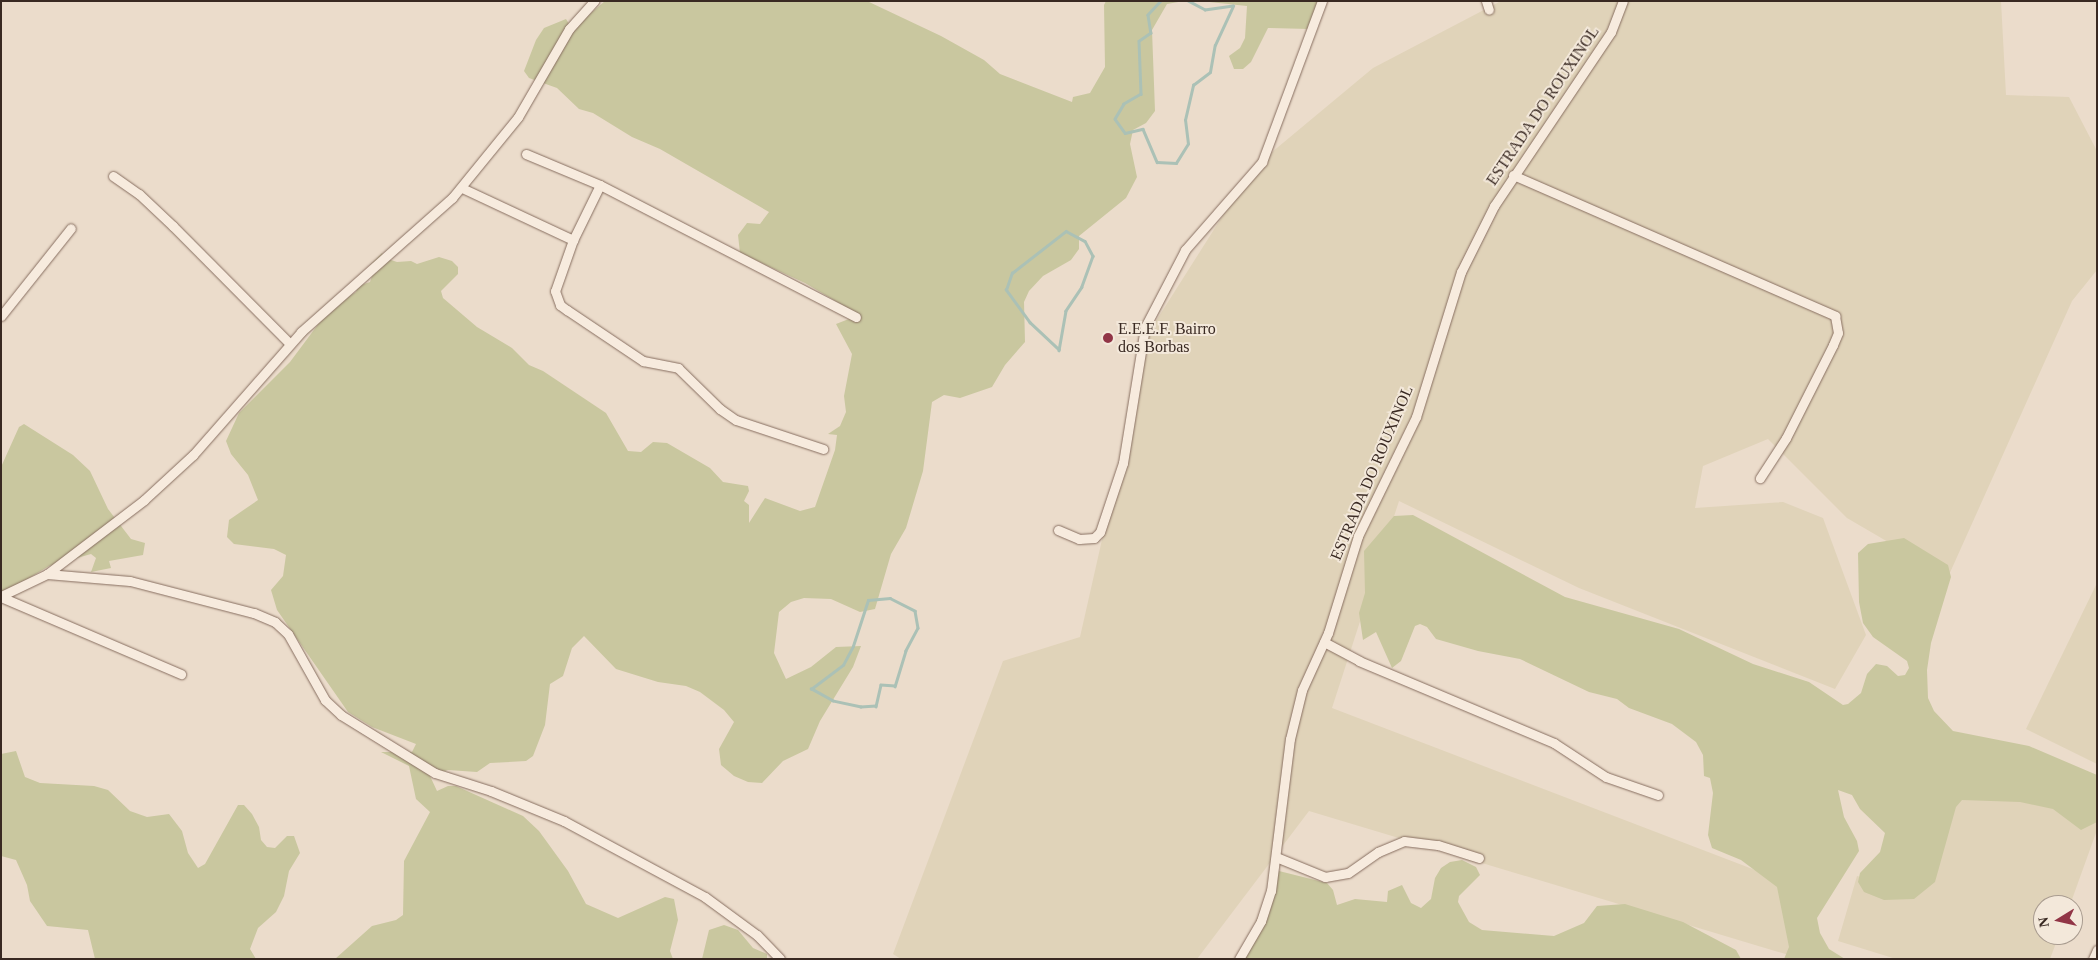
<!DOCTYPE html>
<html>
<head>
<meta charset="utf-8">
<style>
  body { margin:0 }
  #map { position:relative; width:2098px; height:960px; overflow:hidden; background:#ebdccb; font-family:"Times New Roman",serif }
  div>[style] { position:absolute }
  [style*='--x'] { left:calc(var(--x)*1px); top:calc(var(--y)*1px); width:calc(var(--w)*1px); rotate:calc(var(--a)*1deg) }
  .farmland>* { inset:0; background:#e0d3b9 }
  .green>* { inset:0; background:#c9c79f }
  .stream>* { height:2.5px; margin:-1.25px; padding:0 1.25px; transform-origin:1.25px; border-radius:1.25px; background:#abc1b6 }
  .roads { filter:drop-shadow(0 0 1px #876e60) drop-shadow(0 0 1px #876e60) }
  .minor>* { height:9px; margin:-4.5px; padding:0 4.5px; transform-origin:4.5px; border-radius:4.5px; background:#f7ebde }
  .dots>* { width:14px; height:14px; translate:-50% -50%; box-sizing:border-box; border:2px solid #f3e8da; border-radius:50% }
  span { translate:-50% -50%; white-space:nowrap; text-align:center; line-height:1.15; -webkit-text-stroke:4px #f3e8da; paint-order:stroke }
  .street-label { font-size:16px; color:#392922 }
  .poi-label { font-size:16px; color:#392922 }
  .left { translate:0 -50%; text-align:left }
  .frame { position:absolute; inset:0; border:2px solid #392922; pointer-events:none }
  .north { position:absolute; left:2033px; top:895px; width:50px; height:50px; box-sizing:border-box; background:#f3e8da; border:1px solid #a99c90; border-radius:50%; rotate:261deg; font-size:14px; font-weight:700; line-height:20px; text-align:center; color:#392922 }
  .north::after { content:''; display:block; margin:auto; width:18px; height:22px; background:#913546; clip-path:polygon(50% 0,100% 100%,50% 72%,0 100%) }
</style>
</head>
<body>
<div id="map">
  <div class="farmland">
    <i style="clip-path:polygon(1501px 1px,2001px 1px,2006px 95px,2069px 97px,2097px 151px,2097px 270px,2072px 301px,1948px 577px,1847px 518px,1768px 439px,1703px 466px,1695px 508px,1783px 502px,1823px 518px,1866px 635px,1835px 689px,1579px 588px,1399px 501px,1332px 708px,1776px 878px,1792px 956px,1309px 811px,1197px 959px,901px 959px,893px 954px,1003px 661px,1080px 637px,1149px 332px,1253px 168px,1373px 68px)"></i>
    <i style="clip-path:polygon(2097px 583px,2097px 764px,2026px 729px)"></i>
    <i style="clip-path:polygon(1942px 775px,2097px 797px,2097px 830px,2070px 905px,2043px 905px,2043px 935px,2059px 935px,2050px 959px,1896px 959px,1838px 941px,1857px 876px,1912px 892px)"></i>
  </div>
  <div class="green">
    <i style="clip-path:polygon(605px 1px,867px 1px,941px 36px,984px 60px,1000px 74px,1072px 102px,1073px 97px,1090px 93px,1105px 67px,1104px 5px,1106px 1px,1184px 1px,1167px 4px,1152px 30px,1155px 111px,1146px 123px,1133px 130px,1130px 144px,1137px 177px,1126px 198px,1079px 236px,1079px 249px,1071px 260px,1043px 276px,1029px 291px,1024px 302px,1025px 342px,1005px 365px,992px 387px,960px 398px,944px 395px,932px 402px,923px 471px,906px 528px,891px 554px,875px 609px,860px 612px,831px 599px,804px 598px,791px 602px,779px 612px,774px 653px,786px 679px,811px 667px,836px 647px,861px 646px,853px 667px,820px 721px,808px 749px,783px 761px,762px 783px,748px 782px,734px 776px,721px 765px,719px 749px,734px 722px,724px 710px,700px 692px,686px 686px,658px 682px,616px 669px,584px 636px,572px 648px,563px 676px,550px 684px,545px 725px,533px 756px,526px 761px,490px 763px,477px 772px,448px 770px,430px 776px,437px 791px,448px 786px,456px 786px,523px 816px,539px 831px,568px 871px,586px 904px,618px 918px,665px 897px,674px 899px,678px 920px,670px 951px,673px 959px,335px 959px,372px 926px,396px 920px,403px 915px,404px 861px,430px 812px,416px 799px,409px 766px,381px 752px,412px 752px,416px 744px,372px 727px,348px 712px,277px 610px,271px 590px,283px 576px,286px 555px,274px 549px,234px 544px,227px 537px,229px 520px,258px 500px,248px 475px,231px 454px,226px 441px,239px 413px,290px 362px,331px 307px,356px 292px,358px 286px,370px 282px,374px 270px,370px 265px,382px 253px,385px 258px,397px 262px,411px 261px,417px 264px,439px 257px,452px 261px,458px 267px,458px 274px,441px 291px,443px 298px,477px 327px,512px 348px,529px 365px,543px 371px,606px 413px,628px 451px,641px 452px,653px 442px,667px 443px,710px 468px,723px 482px,748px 486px,749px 491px,744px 501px,749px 505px,749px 523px,765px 498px,800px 511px,815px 507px,835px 450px,837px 435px,828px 434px,840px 426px,846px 412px,844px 396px,852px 354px,836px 324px,854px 317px,854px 312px,805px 283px,740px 253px,738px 235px,747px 223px,760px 224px,769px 212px,660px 149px,632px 137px,593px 113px,579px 109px,557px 88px,529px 78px,524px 71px,536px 40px,544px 28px,566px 19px,571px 27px,576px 26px)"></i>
    <i style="clip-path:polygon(1200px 1px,1324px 1px,1309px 29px,1268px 28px,1251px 62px,1243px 69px,1234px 69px,1229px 56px,1240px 48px,1245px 38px,1247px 6px)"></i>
    <i style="clip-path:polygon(24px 424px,73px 455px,90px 471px,108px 509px,131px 539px,145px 543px,143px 555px,109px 561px,111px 568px,91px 572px,96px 558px,91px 554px,49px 566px,1px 595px,1px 467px,19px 427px)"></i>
    <i style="clip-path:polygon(1413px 515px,1565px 597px,1679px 629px,1753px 664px,1809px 682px,1843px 705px,1848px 704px,1861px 693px,1867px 674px,1876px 664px,1887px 666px,1898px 676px,1905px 675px,1909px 668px,1907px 661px,1873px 637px,1863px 623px,1859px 602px,1858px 553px,1868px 544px,1904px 538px,1948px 565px,1951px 577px,1931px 643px,1927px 670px,1928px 698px,1934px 711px,1953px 731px,2029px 746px,2097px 775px,2097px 822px,2081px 830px,2053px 809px,2020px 802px,1962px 800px,1956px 807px,1935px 882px,1914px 899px,1884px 900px,1864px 892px,1858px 882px,1860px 873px,1880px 852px,1885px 833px,1860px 809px,1852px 795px,1838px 790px,1844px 817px,1857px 841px,1859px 851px,1817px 918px,1820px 933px,1829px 949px,1845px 959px,1784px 959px,1789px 947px,1777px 887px,1741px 860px,1712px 848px,1708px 835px,1713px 793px,1710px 778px,1704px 776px,1703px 755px,1696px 742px,1672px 724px,1629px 708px,1617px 699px,1589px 692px,1520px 659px,1478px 651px,1436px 639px,1427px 627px,1420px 624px,1415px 626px,1401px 661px,1392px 668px,1376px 632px,1363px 640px,1359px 613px,1365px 593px,1364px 551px,1394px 516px)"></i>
    <i style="clip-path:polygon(16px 751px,25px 777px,40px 783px,94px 786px,108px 790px,130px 811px,147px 817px,169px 814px,182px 831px,188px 853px,198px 868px,205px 864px,238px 805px,244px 805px,252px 814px,259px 827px,261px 840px,267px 847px,275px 848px,287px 836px,294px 836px,300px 853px,289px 871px,284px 896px,276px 912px,258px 928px,250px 949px,256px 959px,95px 959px,88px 930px,47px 926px,30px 901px,27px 885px,16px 860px,1px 856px,1px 754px)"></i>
    <i style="clip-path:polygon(1462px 860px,1476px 867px,1480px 875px,1459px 896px,1458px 902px,1469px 922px,1482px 930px,1554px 936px,1584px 923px,1597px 906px,1625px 904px,1683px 922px,1736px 950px,1741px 959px,1239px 959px,1279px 871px,1327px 883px,1333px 890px,1337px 905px,1355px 899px,1387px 902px,1388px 891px,1402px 885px,1411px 903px,1421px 908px,1431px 899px,1435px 878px,1441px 868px,1450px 862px)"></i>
    <i style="clip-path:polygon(724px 925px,738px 930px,753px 948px,767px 954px,767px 959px,702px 959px,709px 930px)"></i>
  </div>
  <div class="stream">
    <i style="--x:1161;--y:1;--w:19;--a:133"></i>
    <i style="--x:1148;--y:15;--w:18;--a:81"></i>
    <i style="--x:1151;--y:33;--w:14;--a:146"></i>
    <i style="--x:1139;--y:41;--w:53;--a:87.8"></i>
    <i style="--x:1141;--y:94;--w:20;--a:150"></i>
    <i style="--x:1124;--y:104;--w:17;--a:121"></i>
    <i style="--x:1115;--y:119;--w:17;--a:54"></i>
    <i style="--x:1125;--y:133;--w:18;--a:-13"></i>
    <i style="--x:1143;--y:129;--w:36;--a:67"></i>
    <i style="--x:1157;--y:162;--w:19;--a:3"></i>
    <i style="--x:1176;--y:163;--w:22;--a:-58"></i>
    <i style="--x:1188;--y:144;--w:24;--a:-97"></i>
    <i style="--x:1185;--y:120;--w:36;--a:-77"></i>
    <i style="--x:1193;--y:85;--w:21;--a:-37"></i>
    <i style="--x:1210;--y:72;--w:27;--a:-80"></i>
    <i style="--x:1215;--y:45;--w:43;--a:-65.2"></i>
    <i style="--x:1233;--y:6;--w:28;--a:172"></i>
    <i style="--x:1205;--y:10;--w:19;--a:-152"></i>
    <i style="--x:1066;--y:231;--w:21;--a:28"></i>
    <i style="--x:1085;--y:241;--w:17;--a:62"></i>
    <i style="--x:1093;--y:256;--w:33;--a:110"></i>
    <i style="--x:1082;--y:287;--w:29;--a:124"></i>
    <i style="--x:1066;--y:311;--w:40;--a:100"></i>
    <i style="--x:1059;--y:350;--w:40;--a:-137"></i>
    <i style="--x:1030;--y:323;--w:41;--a:-126"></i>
    <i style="--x:1006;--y:290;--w:18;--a:-71"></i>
    <i style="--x:1012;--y:273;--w:68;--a:-37.9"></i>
    <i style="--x:890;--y:598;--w:28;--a:27"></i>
    <i style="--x:915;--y:611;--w:17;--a:80"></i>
    <i style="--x:918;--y:628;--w:26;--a:118"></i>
    <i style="--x:906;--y:651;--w:37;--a:107"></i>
    <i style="--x:895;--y:686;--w:14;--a:-176"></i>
    <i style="--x:881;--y:685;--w:22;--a:103"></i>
    <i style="--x:876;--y:706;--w:15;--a:176"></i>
    <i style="--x:861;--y:707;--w:29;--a:-168"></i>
    <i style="--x:833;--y:701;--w:25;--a:-151"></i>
    <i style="--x:811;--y:689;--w:40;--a:-37"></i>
    <i style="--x:843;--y:665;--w:21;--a:-62"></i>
    <i style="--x:853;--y:646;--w:48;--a:-71.9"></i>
    <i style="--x:868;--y:600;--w:22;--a:-5"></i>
  </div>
  <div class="roads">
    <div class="minor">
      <i style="--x:1486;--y:1;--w:9;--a:72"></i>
      <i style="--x:526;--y:154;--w:80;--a:22.7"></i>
      <i style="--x:600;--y:185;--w:61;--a:116.1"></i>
      <i style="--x:1513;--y:175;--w:352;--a:23.6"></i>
      <i style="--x:1835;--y:316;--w:17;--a:80"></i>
      <i style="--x:1838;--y:333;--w:13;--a:113"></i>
      <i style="--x:1833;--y:345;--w:104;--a:116.8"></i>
      <i style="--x:1786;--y:438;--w:48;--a:123"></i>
      <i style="--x:113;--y:176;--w:32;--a:35"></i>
      <i style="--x:139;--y:194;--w:47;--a:43.3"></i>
      <i style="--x:173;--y:226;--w:166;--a:45.2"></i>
      <i style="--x:600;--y:185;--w:288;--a:27.3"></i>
      <i style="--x:462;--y:188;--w:123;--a:25.1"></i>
      <i style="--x:573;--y:240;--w:54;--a:109.4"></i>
      <i style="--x:555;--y:291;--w:15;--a:70"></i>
      <i style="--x:560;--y:305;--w:9;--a:36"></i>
      <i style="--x:567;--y:310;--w:92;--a:33.9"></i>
      <i style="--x:643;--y:361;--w:36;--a:11"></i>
      <i style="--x:678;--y:368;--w:59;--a:44.3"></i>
      <i style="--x:720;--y:409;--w:19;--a:35"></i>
      <i style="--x:736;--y:420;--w:92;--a:18.4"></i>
      <i style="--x:1;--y:316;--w:112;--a:-51.5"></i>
      <i style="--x:1058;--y:530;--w:23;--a:23"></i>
      <i style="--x:1079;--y:539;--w:15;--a:-4"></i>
      <i style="--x:1094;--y:538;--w:8;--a:-45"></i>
      <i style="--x:1100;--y:532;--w:73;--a:-71.6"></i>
      <i style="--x:1123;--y:463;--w:138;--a:-80.8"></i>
      <i style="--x:1145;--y:327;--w:87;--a:-62.5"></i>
      <i style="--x:1185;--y:250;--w:117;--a:-48.8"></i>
      <i style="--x:1262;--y:162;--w:172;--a:-69.6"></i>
      <i style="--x:47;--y:574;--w:83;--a:4.8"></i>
      <i style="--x:130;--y:581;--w:128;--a:14.5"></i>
      <i style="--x:254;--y:613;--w:23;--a:23"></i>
      <i style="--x:275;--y:622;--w:18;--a:43"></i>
      <i style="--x:288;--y:634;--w:76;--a:60.7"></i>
      <i style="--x:325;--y:700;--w:22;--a:43"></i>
      <i style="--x:341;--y:715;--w:110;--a:31.7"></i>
      <i style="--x:435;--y:773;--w:59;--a:17.8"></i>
      <i style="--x:491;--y:791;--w:79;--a:22.3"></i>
      <i style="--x:564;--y:821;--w:160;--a:28.3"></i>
      <i style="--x:705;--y:897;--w:64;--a:36.2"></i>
      <i style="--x:757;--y:935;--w:33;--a:46"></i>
      <i style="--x:1;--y:596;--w:51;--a:-25.6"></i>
      <i style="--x:47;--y:574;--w:122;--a:-37.3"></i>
      <i style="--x:144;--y:500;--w:67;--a:-42.6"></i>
      <i style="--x:193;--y:455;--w:164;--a:-48.7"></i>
      <i style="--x:301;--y:332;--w:202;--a:-41.6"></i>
      <i style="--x:452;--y:198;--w:104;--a:-50.8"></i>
      <i style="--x:518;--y:117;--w:102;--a:-59.9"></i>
      <i style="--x:569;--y:29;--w:38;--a:-48"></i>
      <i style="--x:1;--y:597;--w:196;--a:23.2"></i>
      <i style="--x:1324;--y:642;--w:40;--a:28"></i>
      <i style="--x:1359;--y:661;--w:212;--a:22.8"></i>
      <i style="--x:1554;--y:743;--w:62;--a:33.2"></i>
      <i style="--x:1606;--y:777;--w:55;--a:19.1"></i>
      <i style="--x:1276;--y:857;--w:53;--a:22.2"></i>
      <i style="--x:1325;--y:877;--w:23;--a:-10"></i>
      <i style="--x:1348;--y:873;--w:37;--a:-35"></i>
      <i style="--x:1378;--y:852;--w:28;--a:-23"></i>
      <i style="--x:1404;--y:841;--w:34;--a:7"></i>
      <i style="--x:1438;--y:845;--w:43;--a:17.6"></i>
      <i style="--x:1239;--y:959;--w:44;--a:-59.9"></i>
      <i style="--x:1261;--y:921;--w:32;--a:-72"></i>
      <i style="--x:1271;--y:891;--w:153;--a:-82.9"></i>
      <i style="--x:1290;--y:739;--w:50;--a:-76.2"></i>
      <i style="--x:1302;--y:690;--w:63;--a:-65.5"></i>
      <i style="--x:1328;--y:633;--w:102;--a:-72.8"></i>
      <i style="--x:1358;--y:536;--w:132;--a:-64"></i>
      <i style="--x:1416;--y:417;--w:152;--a:-72.8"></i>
      <i style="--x:1461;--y:272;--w:74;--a:-63.4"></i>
      <i style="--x:1494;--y:206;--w:210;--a:-56.1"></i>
      <i style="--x:1611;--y:32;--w:33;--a:-69"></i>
      <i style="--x:2093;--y:959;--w:10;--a:-66"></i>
    </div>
  </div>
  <div class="dots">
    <i style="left:1108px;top:338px;background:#913546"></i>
  </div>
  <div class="street-label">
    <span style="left:1543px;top:106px;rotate:-56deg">ESTRADA DO ROUXINOL</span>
    <span style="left:1372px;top:473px;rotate:-67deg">ESTRADA DO ROUXINOL</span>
  </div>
  <div class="poi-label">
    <span class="left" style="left:1118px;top:338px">E.E.E.F. Bairro<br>dos Borbas</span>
  </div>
  <div class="frame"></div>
  <div class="north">N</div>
</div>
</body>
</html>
